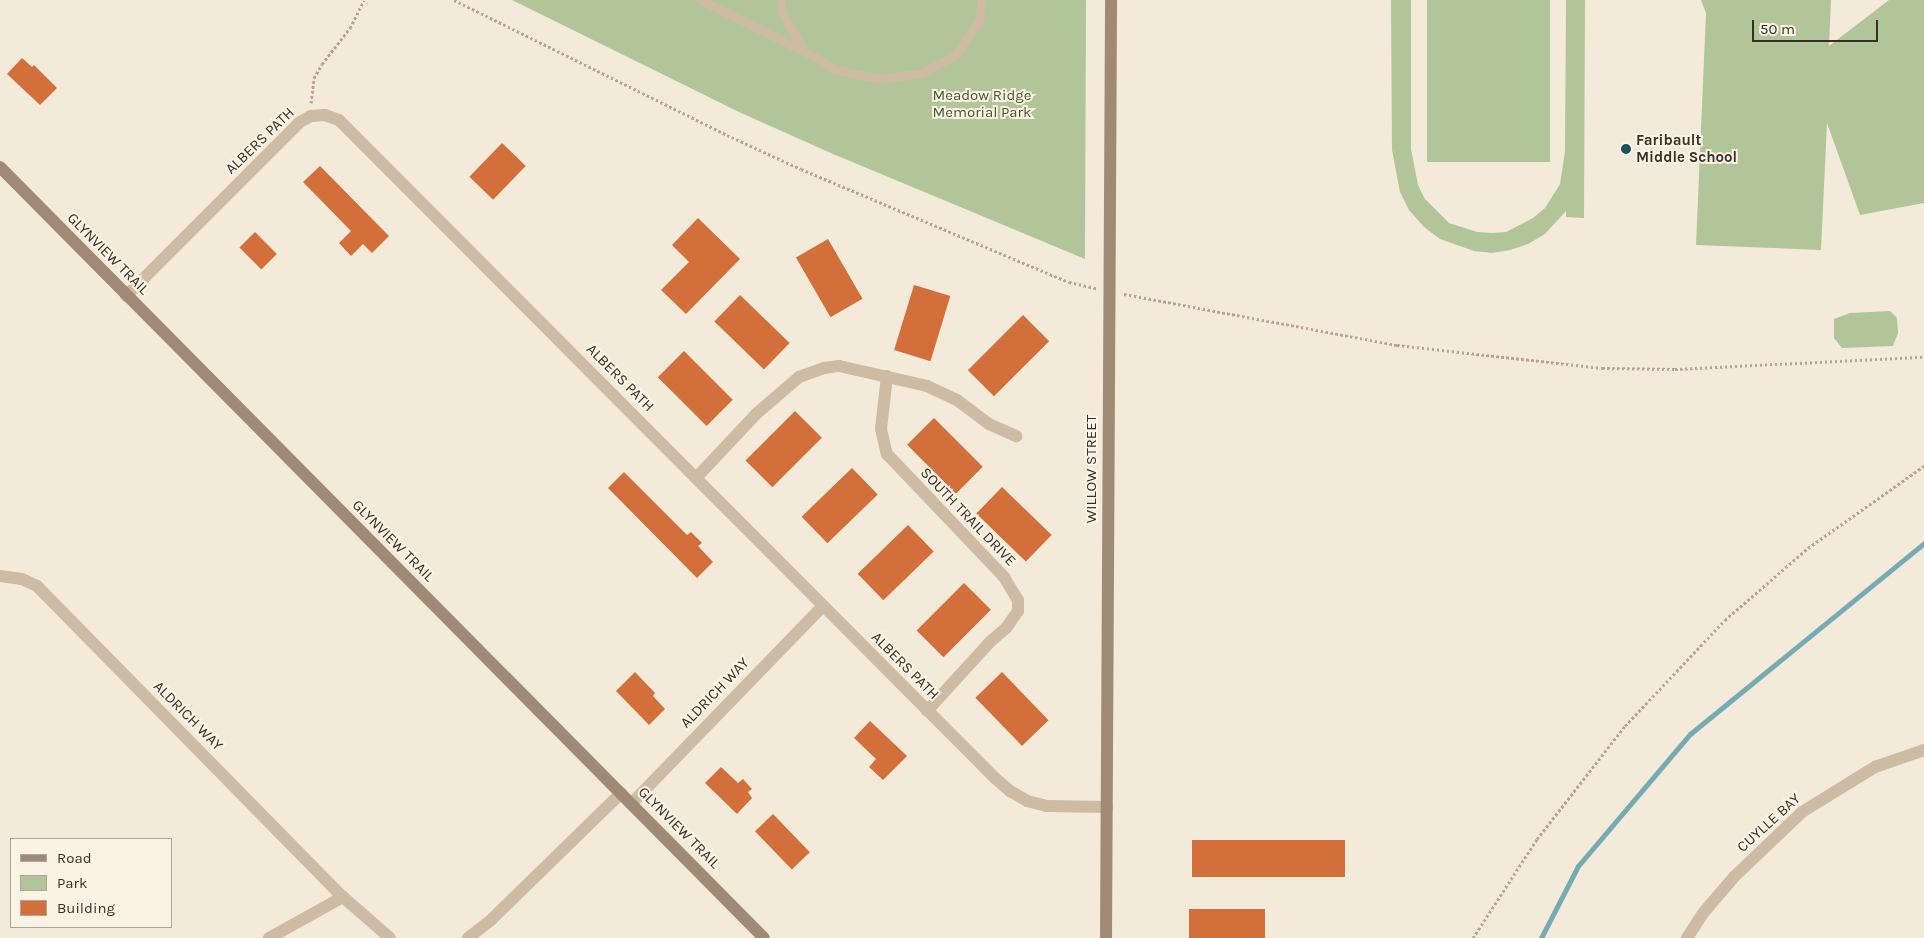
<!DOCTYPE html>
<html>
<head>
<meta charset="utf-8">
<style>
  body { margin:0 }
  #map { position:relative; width:1924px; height:938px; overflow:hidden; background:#f4eada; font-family:Karla,sans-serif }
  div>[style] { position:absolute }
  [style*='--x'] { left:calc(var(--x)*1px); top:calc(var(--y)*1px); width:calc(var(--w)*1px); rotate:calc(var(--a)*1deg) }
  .green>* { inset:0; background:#b1c598; transform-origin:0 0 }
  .stream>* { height:5px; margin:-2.5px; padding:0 2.5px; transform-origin:2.5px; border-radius:2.5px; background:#76abb4 }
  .building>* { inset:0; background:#d26f3a; transform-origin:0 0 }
  .path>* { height:3px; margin-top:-1.5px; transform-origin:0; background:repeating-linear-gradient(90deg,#b9a58e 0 2.5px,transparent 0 5px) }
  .lane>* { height:9px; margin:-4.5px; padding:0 4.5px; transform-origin:4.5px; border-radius:4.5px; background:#cdbba4 }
  .street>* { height:12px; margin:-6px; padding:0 6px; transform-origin:6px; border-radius:6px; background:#cdbba4 }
  .secondary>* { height:12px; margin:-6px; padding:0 6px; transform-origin:6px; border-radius:6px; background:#a18a75 }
  .dots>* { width:14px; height:14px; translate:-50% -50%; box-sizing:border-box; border:2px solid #fbf4e6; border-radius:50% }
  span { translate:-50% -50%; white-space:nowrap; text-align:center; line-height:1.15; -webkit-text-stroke:4px #fbf4e6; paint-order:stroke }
  .park-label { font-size:15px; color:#425928 }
  .poi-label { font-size:15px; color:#382e27; font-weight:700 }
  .left { translate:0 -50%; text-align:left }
  .street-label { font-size:15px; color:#382e27 }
  .legend { position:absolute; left:10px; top:838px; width:162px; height:90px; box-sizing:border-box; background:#fbf4e6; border:1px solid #ada59a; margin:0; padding:6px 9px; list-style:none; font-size:15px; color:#382e27 }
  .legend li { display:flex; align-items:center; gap:10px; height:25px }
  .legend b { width:25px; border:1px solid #ada59a }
  .scale { position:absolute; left:1752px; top:20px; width:126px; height:22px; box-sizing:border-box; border:2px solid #382e27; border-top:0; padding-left:6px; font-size:15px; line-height:18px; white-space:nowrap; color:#382e27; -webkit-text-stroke:4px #fbf4e6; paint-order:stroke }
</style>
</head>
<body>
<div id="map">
  <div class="green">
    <i style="clip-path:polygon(512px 0,1086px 0,1085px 259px,833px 154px,739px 112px)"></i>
    <i style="clip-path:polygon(1391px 0,1411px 0,1411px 149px,1418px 185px,1425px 199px,1449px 223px,1477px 232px,1492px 233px,1506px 232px,1533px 218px,1545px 208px,1560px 184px,1565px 151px,1566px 0,1585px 0,1584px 218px,1566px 217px,1566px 211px,1545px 234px,1528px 244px,1510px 250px,1492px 253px,1474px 251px,1440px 239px,1424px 227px,1409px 210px,1400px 192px,1392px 150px)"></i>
    <i style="left:1427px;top:0;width:123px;height:162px"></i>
    <i style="clip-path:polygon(1701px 0,1831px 0,1829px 46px,1889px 0,1924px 0,1924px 203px,1860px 215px,1827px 123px,1821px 250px,1696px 245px,1706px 13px)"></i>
    <i style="clip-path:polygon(1890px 311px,1897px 318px,1898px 333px,1893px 346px,1842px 348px,1834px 338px,1834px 319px,1850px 313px)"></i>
  </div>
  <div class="stream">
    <i style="--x:1541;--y:938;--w:81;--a:-62.8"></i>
    <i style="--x:1578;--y:866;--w:173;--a:-49.7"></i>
    <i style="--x:1690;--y:734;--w:302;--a:-39.2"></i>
  </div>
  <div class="building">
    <i style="clip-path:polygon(22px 58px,32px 67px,34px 65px,57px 88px,40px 105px,7px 74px)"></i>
    <i style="left:502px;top:143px;width:33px;height:47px;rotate:44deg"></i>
    <i style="clip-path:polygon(320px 166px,389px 236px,372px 253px,363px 244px,351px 256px,339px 243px,351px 231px,303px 182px)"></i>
    <i style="clip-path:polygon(698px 218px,740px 259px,686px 314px,661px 290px,689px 262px,672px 245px)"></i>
    <i style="left:255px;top:232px;width:31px;height:22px;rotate:45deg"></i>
    <i style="left:828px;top:239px;width:69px;height:37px;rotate:60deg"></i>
    <i style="left:914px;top:285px;width:38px;height:68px;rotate:17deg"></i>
    <i style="left:740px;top:295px;width:69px;height:37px;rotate:44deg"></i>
    <i style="left:1023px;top:315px;width:37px;height:78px;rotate:45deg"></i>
    <i style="left:684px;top:351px;width:69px;height:37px;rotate:45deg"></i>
    <i style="left:795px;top:411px;width:38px;height:70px;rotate:45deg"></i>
    <i style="left:934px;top:418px;width:69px;height:38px;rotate:45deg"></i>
    <i style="left:852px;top:468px;width:37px;height:70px;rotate:46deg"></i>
    <i style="clip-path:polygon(624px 472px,687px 535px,691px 532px,702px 543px,698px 546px,713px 562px,697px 578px,608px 488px)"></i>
    <i style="left:1002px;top:487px;width:69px;height:37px;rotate:44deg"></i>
    <i style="left:908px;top:525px;width:37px;height:70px;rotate:46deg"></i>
    <i style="left:964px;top:583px;width:38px;height:67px;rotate:45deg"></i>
    <i style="clip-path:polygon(635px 672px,655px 693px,653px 696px,665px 709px,649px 725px,616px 691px)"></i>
    <i style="left:1002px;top:672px;width:67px;height:37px;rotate:46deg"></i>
    <i style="clip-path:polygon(870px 721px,907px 756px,883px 780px,869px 767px,876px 759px,854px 738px)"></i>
    <i style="clip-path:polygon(721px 767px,738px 783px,743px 779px,752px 789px,748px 792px,752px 798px,737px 814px,705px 783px)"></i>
    <i style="left:773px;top:814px;width:53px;height:25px;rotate:46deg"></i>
    <i style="left:1345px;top:840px;width:37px;height:153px;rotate:90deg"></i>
    <i style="left:1189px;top:909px;width:76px;height:29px"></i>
  </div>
  <div class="path">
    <i style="--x:454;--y:0;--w:305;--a:26.3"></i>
    <i style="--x:727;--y:135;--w:81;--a:24.7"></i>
    <i style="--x:801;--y:169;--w:291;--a:22.9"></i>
    <i style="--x:1069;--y:282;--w:28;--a:13"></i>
    <i style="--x:311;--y:103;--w:25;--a:-83"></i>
    <i style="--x:314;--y:78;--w:16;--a:-60"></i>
    <i style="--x:322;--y:64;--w:46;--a:-52.1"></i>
    <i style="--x:350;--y:28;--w:31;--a:-63"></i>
    <i style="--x:1124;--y:294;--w:278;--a:10.6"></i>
    <i style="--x:1397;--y:345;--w:206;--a:6.4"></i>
    <i style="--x:1602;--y:368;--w:73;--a:0.8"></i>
    <i style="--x:1675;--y:369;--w:249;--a:-2.8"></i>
    <i style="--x:1473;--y:938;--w:118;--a:-57.1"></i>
    <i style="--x:1537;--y:839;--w:143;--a:-52.1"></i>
    <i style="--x:1625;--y:726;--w:146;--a:-46.7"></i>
    <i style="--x:1725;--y:620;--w:110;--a:-40.9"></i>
    <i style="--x:1808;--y:548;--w:142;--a:-35.3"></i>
  </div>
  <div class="lane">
    <i style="--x:701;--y:0;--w:115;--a:26.3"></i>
    <i style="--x:780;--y:0;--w:12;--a:81"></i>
    <i style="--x:782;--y:12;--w:45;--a:60.6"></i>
    <i style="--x:804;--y:51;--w:35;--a:31"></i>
    <i style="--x:834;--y:69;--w:46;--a:12.5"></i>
    <i style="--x:879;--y:79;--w:43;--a:-7.9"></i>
    <i style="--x:922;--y:73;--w:39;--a:-29"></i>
    <i style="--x:956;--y:54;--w:40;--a:-55.1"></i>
    <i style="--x:979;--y:21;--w:21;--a:-82"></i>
  </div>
  <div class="street">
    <i style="--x:126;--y:296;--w:246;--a:-45"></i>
    <i style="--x:300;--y:122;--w:13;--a:-29"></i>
    <i style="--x:311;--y:116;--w:14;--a:-4"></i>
    <i style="--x:325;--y:115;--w:15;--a:20"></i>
    <i style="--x:339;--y:120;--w:929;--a:45.09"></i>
    <i style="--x:995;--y:778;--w:20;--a:41"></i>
    <i style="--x:1010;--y:791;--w:20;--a:30"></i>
    <i style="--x:1027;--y:801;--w:21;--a:14"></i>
    <i style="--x:1047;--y:806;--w:60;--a:1"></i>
    <i style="--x:887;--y:376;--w:53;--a:96.5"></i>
    <i style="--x:881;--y:429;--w:26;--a:77"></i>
    <i style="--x:887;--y:454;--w:170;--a:46.4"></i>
    <i style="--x:1004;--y:577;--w:27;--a:59"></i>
    <i style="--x:1018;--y:600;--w:11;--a:90"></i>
    <i style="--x:1018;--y:611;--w:21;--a:125"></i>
    <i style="--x:1006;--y:628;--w:23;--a:139"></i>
    <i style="--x:989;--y:643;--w:92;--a:132.4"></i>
    <i style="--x:696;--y:478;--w:88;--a:-46.8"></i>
    <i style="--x:756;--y:414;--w:57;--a:-40.7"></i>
    <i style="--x:799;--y:377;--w:27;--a:-20"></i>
    <i style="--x:824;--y:368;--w:15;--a:-8"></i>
    <i style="--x:839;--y:366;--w:90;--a:12.8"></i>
    <i style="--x:927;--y:386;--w:33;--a:25"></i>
    <i style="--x:957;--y:400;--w:40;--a:37"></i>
    <i style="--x:989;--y:424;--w:30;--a:24"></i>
    <i style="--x:0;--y:576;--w:22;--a:8"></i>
    <i style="--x:22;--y:579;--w:17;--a:25"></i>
    <i style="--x:37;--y:586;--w:436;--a:45.5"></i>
    <i style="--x:343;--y:897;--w:62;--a:41.1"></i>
    <i style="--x:632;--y:803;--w:274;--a:-45.9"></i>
    <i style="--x:269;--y:938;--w:85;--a:-29"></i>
    <i style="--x:468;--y:938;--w:29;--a:-38"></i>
    <i style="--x:491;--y:920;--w:182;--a:-44.3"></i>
    <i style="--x:1687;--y:938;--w:31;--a:-57"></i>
    <i style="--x:1704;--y:912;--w:46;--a:-49.4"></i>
    <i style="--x:1734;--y:877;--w:94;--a:-43.7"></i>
    <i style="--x:1802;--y:812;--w:86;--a:-31.7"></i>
    <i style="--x:1875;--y:767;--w:52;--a:-19.1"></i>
  </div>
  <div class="secondary">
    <i style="--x:0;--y:167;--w:1085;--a:45.26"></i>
    <i style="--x:1106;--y:938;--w:938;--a:-89.69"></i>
  </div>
  <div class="dots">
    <i style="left:1626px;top:149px;background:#18525e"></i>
  </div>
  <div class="park-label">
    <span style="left:982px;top:104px">Meadow Ridge<br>Memorial Park</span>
  </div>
  <div class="poi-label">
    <span class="left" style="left:1636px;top:149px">Faribault<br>Middle School</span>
  </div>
  <div class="street-label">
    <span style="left:260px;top:141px;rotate:-44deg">ALBERS PATH</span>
    <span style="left:108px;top:254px;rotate:45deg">GLYNVIEW TRAIL</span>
    <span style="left:620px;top:378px;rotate:45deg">ALBERS PATH</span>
    <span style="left:1092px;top:469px;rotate:-90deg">WILLOW STREET</span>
    <span style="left:968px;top:517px;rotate:46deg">SOUTH TRAIL DRIVE</span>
    <span style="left:393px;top:541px;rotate:45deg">GLYNVIEW TRAIL</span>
    <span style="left:905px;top:666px;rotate:45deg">ALBERS PATH</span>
    <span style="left:715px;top:693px;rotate:-46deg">ALDRICH WAY</span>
    <span style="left:188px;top:716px;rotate:45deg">ALDRICH WAY</span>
    <span style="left:1769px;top:823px;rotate:-42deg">CUYLLE BAY</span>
    <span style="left:679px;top:828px;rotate:45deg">GLYNVIEW TRAIL</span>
  </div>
  <ul class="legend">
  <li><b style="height:6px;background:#a18a75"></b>Road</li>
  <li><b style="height:14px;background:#b1c598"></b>Park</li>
  <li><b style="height:14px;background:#d26f3a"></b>Building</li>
  </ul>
  <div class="scale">50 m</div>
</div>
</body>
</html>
